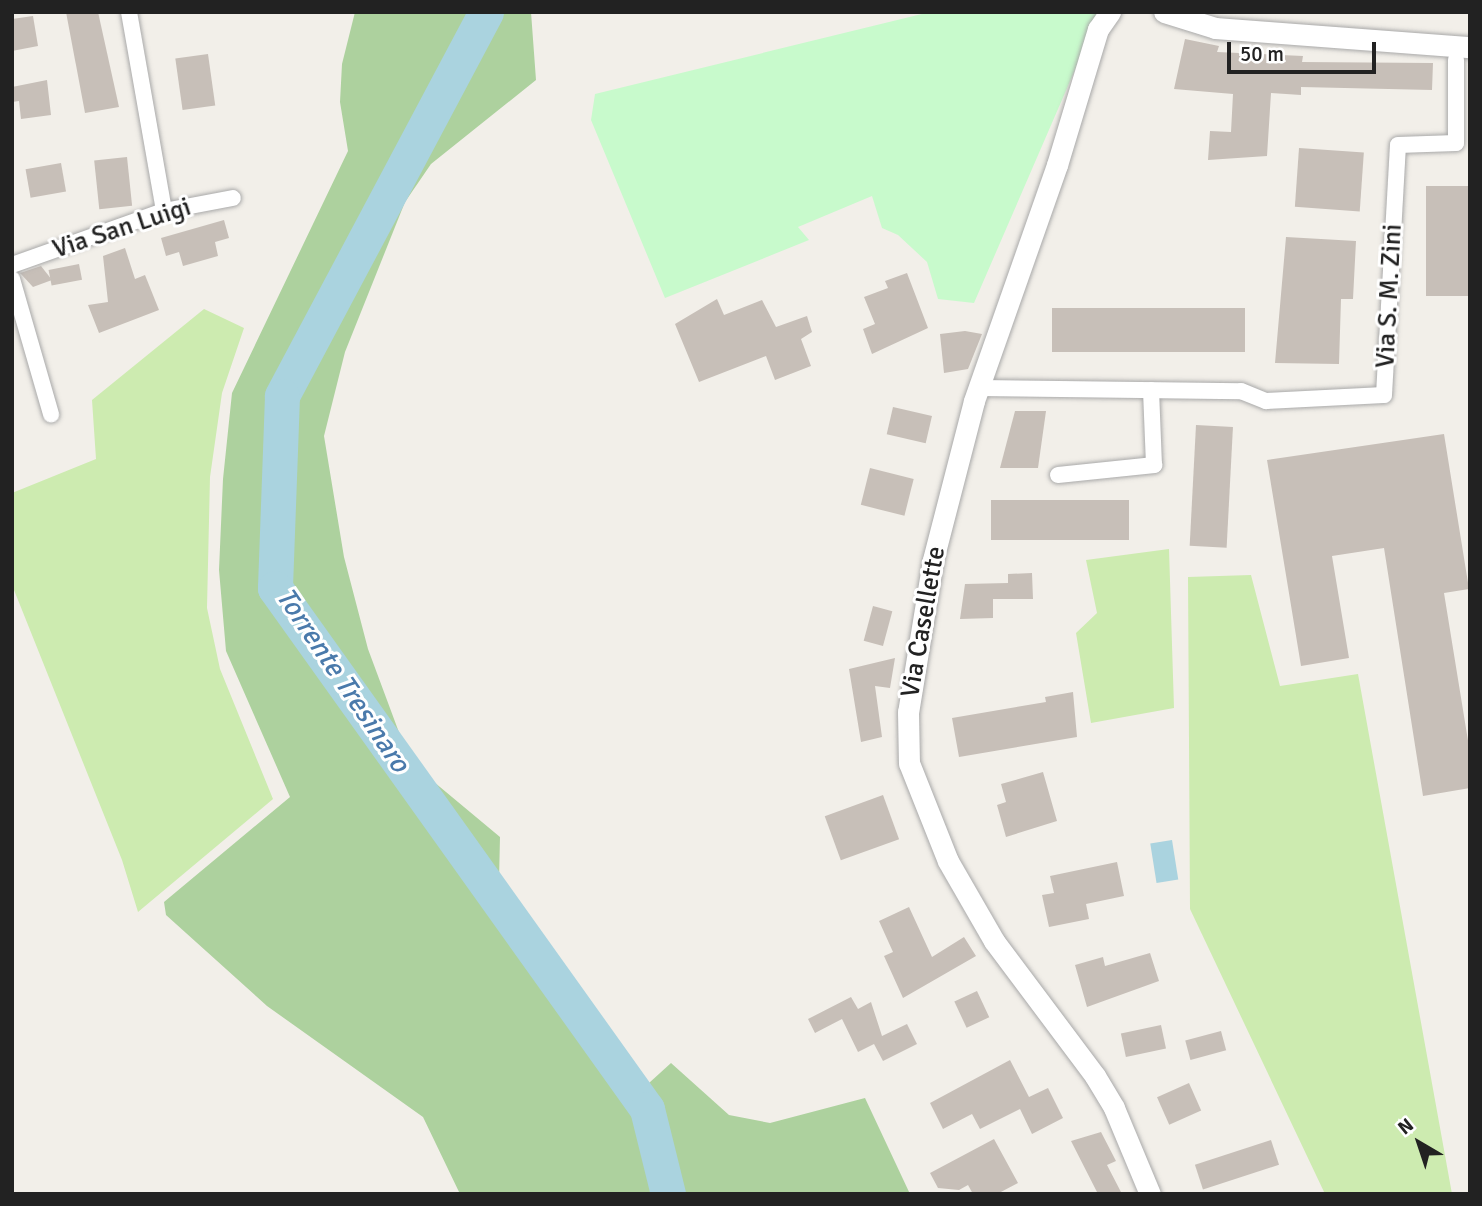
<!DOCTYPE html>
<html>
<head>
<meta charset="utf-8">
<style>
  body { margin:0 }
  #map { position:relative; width:1482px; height:1206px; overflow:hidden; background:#f2efe9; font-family:Signika,sans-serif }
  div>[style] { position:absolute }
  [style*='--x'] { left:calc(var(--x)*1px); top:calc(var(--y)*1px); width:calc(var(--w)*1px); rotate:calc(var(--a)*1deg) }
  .grass>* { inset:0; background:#cdebb0 }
  .forest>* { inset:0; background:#add19e }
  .park>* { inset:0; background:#c8facc }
  .water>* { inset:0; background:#aad3df; transform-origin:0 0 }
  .river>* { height:35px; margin:-17.5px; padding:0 17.5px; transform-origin:17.5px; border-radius:17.5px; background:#aad3df }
  .building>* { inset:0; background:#c7bfb8; transform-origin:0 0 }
  .roads { filter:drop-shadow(0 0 2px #a9a9a9) drop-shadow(0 0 2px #a9a9a9) }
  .minor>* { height:16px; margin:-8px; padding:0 8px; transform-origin:8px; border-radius:8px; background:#fff }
  .tertiary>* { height:21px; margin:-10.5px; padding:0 10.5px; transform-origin:10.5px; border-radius:10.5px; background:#fff }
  span { translate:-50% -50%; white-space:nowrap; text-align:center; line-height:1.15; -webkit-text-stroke:6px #fff; paint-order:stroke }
  .street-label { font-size:26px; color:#222 }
  .water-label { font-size:28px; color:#4a7aab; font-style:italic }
  .frame { position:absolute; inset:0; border:14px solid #222; pointer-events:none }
  .north { position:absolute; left:1384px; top:1108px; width:70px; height:70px; -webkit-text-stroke:5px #fff; paint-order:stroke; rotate:321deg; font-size:19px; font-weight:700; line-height:28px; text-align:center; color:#222 }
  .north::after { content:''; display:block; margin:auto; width:24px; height:32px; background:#222; clip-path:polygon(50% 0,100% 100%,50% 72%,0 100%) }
  .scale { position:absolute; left:1227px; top:42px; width:149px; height:32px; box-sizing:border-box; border:4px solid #222; border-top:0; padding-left:9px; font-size:21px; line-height:24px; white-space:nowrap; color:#222; -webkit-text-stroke:5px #fff; paint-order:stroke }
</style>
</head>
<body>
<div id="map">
  <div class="grass">
    <i style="clip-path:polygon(204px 309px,244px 328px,222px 393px,210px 477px,207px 608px,220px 669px,273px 799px,138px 912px,122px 860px,12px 585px,12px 493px,96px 459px,92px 400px)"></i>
    <i style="clip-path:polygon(1169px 549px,1174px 708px,1091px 723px,1076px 633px,1097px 613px,1086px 560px)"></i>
    <i style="clip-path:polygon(1251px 575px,1280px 686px,1358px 674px,1452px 1194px,1325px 1194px,1190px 909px,1188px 577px)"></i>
  </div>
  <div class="forest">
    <i style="clip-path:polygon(355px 12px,531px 12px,536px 80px,431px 164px,405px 202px,345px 352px,324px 436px,344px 557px,368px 649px,410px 762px,500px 837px,499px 881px,649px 1083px,671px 1063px,729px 1115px,770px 1123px,865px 1098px,910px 1194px,460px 1194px,423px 1117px,267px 1006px,166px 915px,164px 902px,290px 797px,226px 651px,219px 570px,223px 479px,232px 393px,348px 151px,340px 102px,342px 64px)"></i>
  </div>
  <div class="park">
    <i style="clip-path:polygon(930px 12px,1100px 12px,974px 303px,938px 299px,927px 262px,898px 235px,882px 228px,872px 196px,798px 227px,809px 240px,665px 298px,591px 120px,595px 94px)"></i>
  </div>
  <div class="water">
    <i style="left:1172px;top:840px;width:40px;height:22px;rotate:81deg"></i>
  </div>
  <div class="river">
    <i style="--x:486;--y:12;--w:435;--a:118"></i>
    <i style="--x:282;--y:396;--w:192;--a:92.1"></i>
    <i style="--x:275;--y:588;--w:640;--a:54.47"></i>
    <i style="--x:647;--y:1109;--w:88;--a:76.1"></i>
  </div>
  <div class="building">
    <i style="clip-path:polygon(66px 12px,98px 12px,119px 107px,85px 113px)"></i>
    <i style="clip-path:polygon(33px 16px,38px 46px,12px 51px,12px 19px)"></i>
    <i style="clip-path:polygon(1185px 39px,1219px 46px,1217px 52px,1303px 56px,1302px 62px,1433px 63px,1432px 90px,1301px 87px,1301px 95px,1271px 93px,1267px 156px,1208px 160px,1210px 131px,1231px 132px,1233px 94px,1174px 89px)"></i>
    <i style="left:208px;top:54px;width:52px;height:33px;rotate:82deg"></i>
    <i style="clip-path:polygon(47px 80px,51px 115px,21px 119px,19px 101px,12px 102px,12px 87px)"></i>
    <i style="left:1299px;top:148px;width:65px;height:59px;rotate:4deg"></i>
    <i style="left:127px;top:157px;width:49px;height:33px;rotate:84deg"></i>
    <i style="left:61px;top:163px;width:29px;height:36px;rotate:80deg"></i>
    <i style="left:1426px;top:186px;width:44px;height:110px"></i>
    <i style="clip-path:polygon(224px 220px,229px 238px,215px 242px,218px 256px,183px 266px,179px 252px,166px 256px,161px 238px)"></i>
    <i style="clip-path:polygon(1286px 237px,1356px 241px,1353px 299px,1341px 299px,1339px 364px,1275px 363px)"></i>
    <i style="clip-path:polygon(125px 248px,135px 279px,145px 275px,159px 310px,99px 333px,88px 305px,108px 302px,103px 256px)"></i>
    <i style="left:79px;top:264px;width:16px;height:31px;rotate:79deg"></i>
    <i style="clip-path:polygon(41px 266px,52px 280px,33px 287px,20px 273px)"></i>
    <i style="clip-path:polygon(907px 273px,928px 328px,872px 354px,863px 329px,875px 324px,864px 297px,888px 288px,885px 281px)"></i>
    <i style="clip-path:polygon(717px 299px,724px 315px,762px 300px,776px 327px,807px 316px,812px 332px,801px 339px,811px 366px,775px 380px,766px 356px,699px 382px,675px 324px)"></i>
    <i style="left:1052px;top:308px;width:193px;height:44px"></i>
    <i style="clip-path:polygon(965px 331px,982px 334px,968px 369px,944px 373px,940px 334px)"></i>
    <i style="left:893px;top:407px;width:40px;height:28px;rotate:13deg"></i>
    <i style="clip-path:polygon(1015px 411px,1046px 411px,1038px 468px,1000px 468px)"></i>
    <i style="left:1196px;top:425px;width:37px;height:121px;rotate:3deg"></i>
    <i style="clip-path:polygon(1444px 434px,1469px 589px,1444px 593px,1470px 753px,1470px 788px,1423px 796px,1384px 548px,1332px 556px,1349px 658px,1301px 666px,1267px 460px)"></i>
    <i style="left:870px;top:468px;width:45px;height:38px;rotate:14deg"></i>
    <i style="left:991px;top:500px;width:138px;height:40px"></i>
    <i style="clip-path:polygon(1032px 573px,1033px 599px,993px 599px,993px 618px,960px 619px,965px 584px,1008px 583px,1008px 574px)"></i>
    <i style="left:873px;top:606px;width:20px;height:36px;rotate:15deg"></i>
    <i style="clip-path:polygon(895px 658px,890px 688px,875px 686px,882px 737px,861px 742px,849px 669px)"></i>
    <i style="clip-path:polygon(1073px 692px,1077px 737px,959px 757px,952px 718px,1046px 702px,1045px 697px)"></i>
    <i style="clip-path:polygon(1043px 772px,1057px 821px,1006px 837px,997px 805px,1006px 802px,1001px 784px)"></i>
    <i style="left:883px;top:795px;width:47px;height:62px;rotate:70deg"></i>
    <i style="clip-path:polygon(1117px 862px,1124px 896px,1086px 904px,1089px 919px,1049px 927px,1042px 895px,1054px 893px,1050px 876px)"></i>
    <i style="clip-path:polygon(909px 907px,932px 957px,964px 937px,976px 956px,903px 998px,884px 956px,893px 952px,879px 921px)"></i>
    <i style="clip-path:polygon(1150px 953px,1159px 981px,1087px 1007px,1075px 965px,1103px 957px,1105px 966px)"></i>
    <i style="left:977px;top:991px;width:29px;height:25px;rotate:65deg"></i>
    <i style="clip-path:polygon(851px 997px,858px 1009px,871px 1002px,882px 1036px,907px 1024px,917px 1044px,883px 1061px,874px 1044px,858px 1052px,842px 1019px,815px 1033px,808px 1019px)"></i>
    <i style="left:1161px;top:1025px;width:24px;height:41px;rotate:78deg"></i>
    <i style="left:1221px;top:1031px;width:20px;height:37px;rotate:75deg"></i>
    <i style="clip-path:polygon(1010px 1060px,1029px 1097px,1048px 1088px,1063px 1118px,1032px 1134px,1020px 1109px,980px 1129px,972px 1114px,943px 1129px,930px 1103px)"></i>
    <i style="left:1189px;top:1083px;width:30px;height:35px;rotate:66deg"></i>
    <i style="clip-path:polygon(1101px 1132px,1116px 1161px,1107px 1165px,1122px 1194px,1098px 1194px,1071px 1141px)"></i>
    <i style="clip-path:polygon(994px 1139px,1018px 1183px,997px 1194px,973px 1194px,968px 1185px,959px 1190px,938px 1188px,930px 1173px)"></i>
    <i style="left:1271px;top:1140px;width:26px;height:80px;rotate:72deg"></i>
  </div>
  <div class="roads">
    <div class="minor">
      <i style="--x:129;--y:12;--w:202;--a:80"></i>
      <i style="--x:12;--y:265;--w:161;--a:-19.6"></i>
      <i style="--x:164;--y:211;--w:70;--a:-10.7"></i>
      <i style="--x:12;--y:279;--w:141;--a:73.9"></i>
      <i style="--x:979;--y:388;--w:262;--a:0.7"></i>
      <i style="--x:1241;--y:391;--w:27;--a:22"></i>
      <i style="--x:1266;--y:401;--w:118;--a:-2.9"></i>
      <i style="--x:1384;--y:395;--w:250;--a:-86.8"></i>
      <i style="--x:1398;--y:145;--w:58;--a:-2"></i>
      <i style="--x:1456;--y:143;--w:83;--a:-90"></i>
      <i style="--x:1058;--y:475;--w:97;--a:-5.9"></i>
      <i style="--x:1154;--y:465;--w:75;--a:-92.3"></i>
    </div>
    <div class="tertiary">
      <i style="--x:1110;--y:12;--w:21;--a:125"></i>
      <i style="--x:1098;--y:29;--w:142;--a:106.8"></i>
      <i style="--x:1057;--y:165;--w:250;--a:109.4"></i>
      <i style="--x:974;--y:401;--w:164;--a:104.5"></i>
      <i style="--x:933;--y:560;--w:154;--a:99.3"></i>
      <i style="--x:908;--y:712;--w:51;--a:88.9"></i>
      <i style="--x:909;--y:763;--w:105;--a:68.3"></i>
      <i style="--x:948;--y:861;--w:92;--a:60.1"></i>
      <i style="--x:994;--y:941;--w:169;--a:53.2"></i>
      <i style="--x:1095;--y:1076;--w:37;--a:59"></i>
      <i style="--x:1114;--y:1108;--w:93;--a:67.3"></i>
      <i style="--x:1164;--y:12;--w:53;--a:17.4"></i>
      <i style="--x:1215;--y:28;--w:256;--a:4.3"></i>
    </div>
  </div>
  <div class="street-label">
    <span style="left:122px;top:229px;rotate:-18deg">Via San Luigi</span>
    <span style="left:1390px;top:296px;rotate:-87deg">Via S. M. Zini</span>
    <span style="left:924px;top:622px;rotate:-80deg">Via Casellette</span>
  </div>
  <div class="water-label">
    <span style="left:343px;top:680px;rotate:56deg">Torrente Tresinaro</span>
  </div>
  <div class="frame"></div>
  <div class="north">N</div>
  <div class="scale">50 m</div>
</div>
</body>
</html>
